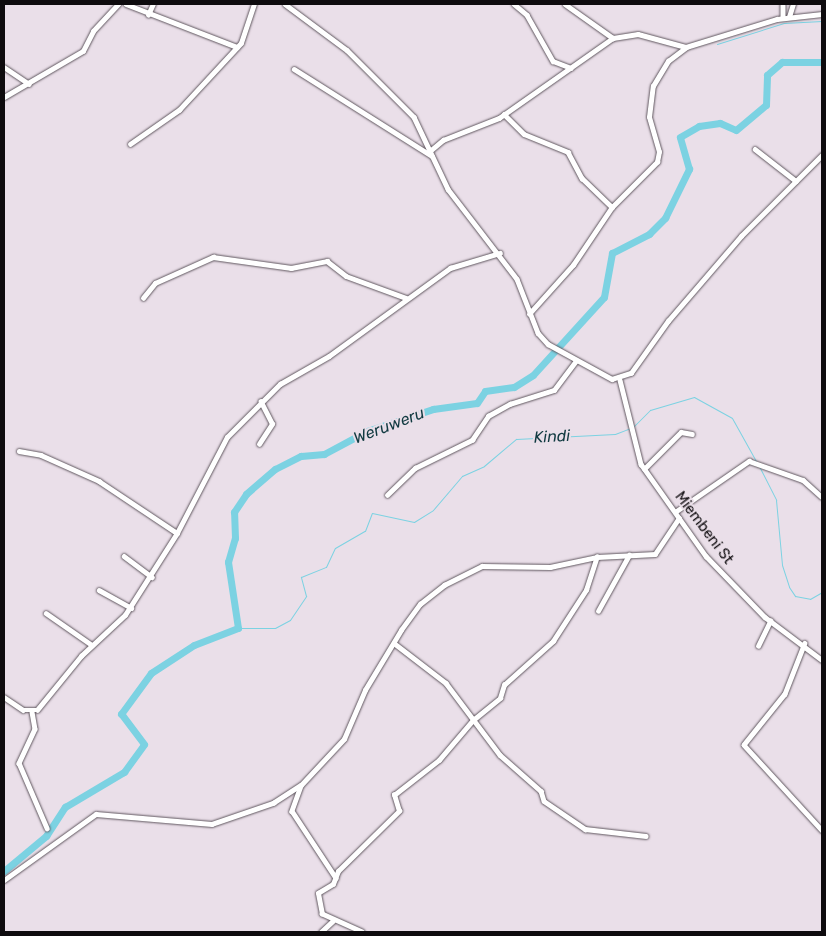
<!DOCTYPE html>
<html>
<head>
<meta charset="utf-8">
<style>
  body { margin:0 }
  #map { position:relative; width:826px; height:936px; overflow:hidden; background:#eadfe9; font-family:Rubik,sans-serif }
  div>[style] { position:absolute }
  [style*='--x'] { left:calc(var(--x)*1px); top:calc(var(--y)*1px); width:calc(var(--w)*1px); rotate:calc(var(--a)*1deg) }
  .stream>* { height:1px; margin:-0.5px; padding:0 0.5px; transform-origin:0.5px; border-radius:0.5px; background:#7cd2e2 }
  .river>* { height:7px; margin:-3.5px; padding:0 3.5px; transform-origin:3.5px; border-radius:3.5px; background:#7cd2e2 }
  .roads { filter:drop-shadow(0 0 1px #60575f) drop-shadow(0 0 1px #60575f) }
  .minor>* { height:4.5px; margin:-2.25px; padding:0 2.25px; transform-origin:2.25px; border-radius:2.25px; background:#fff }
  span { translate:-50% -50%; white-space:nowrap; text-align:center; line-height:1.15; -webkit-text-stroke:4px #eadfe9; paint-order:stroke }
  .street-label { font-size:15px; color:#0e0b0e }
  .water-label { font-size:16px; color:#113a41; font-style:italic }
  .frame { position:absolute; inset:0; border:5px solid #0e0b0e; pointer-events:none }
</style>
</head>
<body>
<div id="map">
  <div class="stream">
    <i style="--x:717;--y:44;--w:70;--a:-17.4"></i>
    <i style="--x:784;--y:23;--w:38;--a:-3"></i>
    <i style="--x:634;--y:426;--w:23;--a:-45"></i>
    <i style="--x:650;--y:410;--w:46;--a:-16.5"></i>
    <i style="--x:694;--y:397;--w:43;--a:28.9"></i>
    <i style="--x:732;--y:418;--w:51;--a:60.9"></i>
    <i style="--x:759;--y:466;--w:38;--a:63"></i>
    <i style="--x:776;--y:500;--w:65;--a:84.7"></i>
    <i style="--x:782;--y:565;--w:23;--a:72"></i>
    <i style="--x:789;--y:587;--w:11;--a:56"></i>
    <i style="--x:795;--y:596;--w:15;--a:11"></i>
    <i style="--x:810;--y:599;--w:14;--a:-30"></i>
    <i style="--x:238;--y:628;--w:37;--a:0"></i>
    <i style="--x:275;--y:628;--w:17;--a:-28"></i>
    <i style="--x:290;--y:620;--w:29;--a:-56"></i>
    <i style="--x:306;--y:596;--w:20;--a:-105"></i>
    <i style="--x:301;--y:577;--w:27;--a:-22"></i>
    <i style="--x:326;--y:567;--w:21;--a:-65"></i>
    <i style="--x:335;--y:548;--w:34;--a:-30"></i>
    <i style="--x:365;--y:531;--w:19;--a:-69"></i>
    <i style="--x:372;--y:513;--w:43;--a:12.1"></i>
    <i style="--x:414;--y:522;--w:22;--a:-32"></i>
    <i style="--x:433;--y:510;--w:45;--a:-49.5"></i>
    <i style="--x:462;--y:476;--w:24;--a:-24"></i>
    <i style="--x:484;--y:466;--w:42;--a:-40.2"></i>
    <i style="--x:516;--y:439;--w:99;--a:-2.9"></i>
    <i style="--x:615;--y:434;--w:17;--a:-21"></i>
  </div>
  <div class="river">
    <i style="--x:4;--y:871;--w:55;--a:-39.8"></i>
    <i style="--x:46;--y:836;--w:35;--a:-57"></i>
    <i style="--x:65;--y:807;--w:69;--a:-30.7"></i>
    <i style="--x:124;--y:772;--w:34;--a:-54"></i>
    <i style="--x:144;--y:744;--w:38;--a:-127"></i>
    <i style="--x:121;--y:714;--w:51;--a:-53.8"></i>
    <i style="--x:151;--y:673;--w:51;--a:-33.1"></i>
    <i style="--x:194;--y:645;--w:47;--a:-21.1"></i>
    <i style="--x:238;--y:628;--w:67;--a:-98.6"></i>
    <i style="--x:228;--y:562;--w:25;--a:-74"></i>
    <i style="--x:235;--y:538;--w:26;--a:-92"></i>
    <i style="--x:234;--y:512;--w:22;--a:-56"></i>
    <i style="--x:246;--y:494;--w:38;--a:-41"></i>
    <i style="--x:275;--y:469;--w:29;--a:-27"></i>
    <i style="--x:301;--y:456;--w:23;--a:-5"></i>
    <i style="--x:324;--y:454;--w:49;--a:-28.1"></i>
    <i style="--x:367;--y:431;--w:70;--a:-18.4"></i>
    <i style="--x:433;--y:409;--w:44;--a:-7.8"></i>
    <i style="--x:477;--y:403;--w:14;--a:-56"></i>
    <i style="--x:485;--y:391;--w:29;--a:-8"></i>
    <i style="--x:514;--y:387;--w:22;--a:-32"></i>
    <i style="--x:533;--y:375;--w:105;--a:-47.7"></i>
    <i style="--x:604;--y:297;--w:45;--a:-79.7"></i>
    <i style="--x:612;--y:253;--w:42;--a:-27.2"></i>
    <i style="--x:649;--y:234;--w:23;--a:-45"></i>
    <i style="--x:665;--y:218;--w:55;--a:-63.9"></i>
    <i style="--x:689;--y:169;--w:33;--a:-106"></i>
    <i style="--x:680;--y:137;--w:22;--a:-30"></i>
    <i style="--x:699;--y:126;--w:21;--a:-8"></i>
    <i style="--x:720;--y:123;--w:17;--a:24"></i>
    <i style="--x:736;--y:130;--w:39;--a:-40"></i>
    <i style="--x:766;--y:105;--w:30;--a:-88"></i>
    <i style="--x:767;--y:75;--w:20;--a:-41"></i>
    <i style="--x:782;--y:62;--w:40;--a:0"></i>
  </div>
  <div class="roads">
    <div class="minor">
      <i style="--x:126;--y:4;--w:119;--a:21.2"></i>
      <i style="--x:285;--y:4;--w:77;--a:36.6"></i>
      <i style="--x:347;--y:50;--w:95;--a:45"></i>
      <i style="--x:414;--y:117;--w:80;--a:64.7"></i>
      <i style="--x:448;--y:189;--w:113;--a:52.5"></i>
      <i style="--x:517;--y:279;--w:58;--a:68.7"></i>
      <i style="--x:538;--y:333;--w:15;--a:48"></i>
      <i style="--x:548;--y:344;--w:73;--a:28.7"></i>
      <i style="--x:612;--y:379;--w:20;--a:-18"></i>
      <i style="--x:631;--y:373;--w:64;--a:-54.6"></i>
      <i style="--x:668;--y:321;--w:112;--a:-49.3"></i>
      <i style="--x:741;--y:236;--w:115;--a:-45"></i>
      <i style="--x:514;--y:4;--w:17;--a:40"></i>
      <i style="--x:527;--y:15;--w:53;--a:60.5"></i>
      <i style="--x:553;--y:61;--w:19;--a:21"></i>
      <i style="--x:565;--y:4;--w:59;--a:35.3"></i>
      <i style="--x:783;--y:4;--w:14;--a:90"></i>
      <i style="--x:148;--y:15;--w:12;--a:-66"></i>
      <i style="--x:789;--y:17;--w:14;--a:-73"></i>
      <i style="--x:4;--y:67;--w:30;--a:34"></i>
      <i style="--x:294;--y:69;--w:163;--a:32.2"></i>
      <i style="--x:4;--y:97;--w:91;--a:-30.2"></i>
      <i style="--x:83;--y:51;--w:22;--a:-63"></i>
      <i style="--x:93;--y:31;--w:37;--a:-47"></i>
      <i style="--x:504;--y:114;--w:28;--a:45"></i>
      <i style="--x:524;--y:134;--w:48;--a:22.2"></i>
      <i style="--x:568;--y:152;--w:30;--a:62"></i>
      <i style="--x:582;--y:178;--w:42;--a:44"></i>
      <i style="--x:130;--y:144;--w:60;--a:-34.8"></i>
      <i style="--x:179;--y:110;--w:91;--a:-47.2"></i>
      <i style="--x:241;--y:43;--w:41;--a:-71.6"></i>
      <i style="--x:755;--y:149;--w:52;--a:38"></i>
      <i style="--x:430;--y:151;--w:17;--a:-40"></i>
      <i style="--x:443;--y:140;--w:60;--a:-21.4"></i>
      <i style="--x:499;--y:118;--w:139;--a:-35.1"></i>
      <i style="--x:613;--y:38;--w:25;--a:-9"></i>
      <i style="--x:638;--y:34;--w:50;--a:15.2"></i>
      <i style="--x:686;--y:47;--w:95;--a:-17.1"></i>
      <i style="--x:777;--y:19;--w:45;--a:-6.3"></i>
      <i style="--x:143;--y:298;--w:19;--a:-51"></i>
      <i style="--x:155;--y:283;--w:64;--a:-24.1"></i>
      <i style="--x:213;--y:257;--w:79;--a:8"></i>
      <i style="--x:291;--y:268;--w:37;--a:-11"></i>
      <i style="--x:327;--y:261;--w:24;--a:38"></i>
      <i style="--x:346;--y:276;--w:64;--a:20.1"></i>
      <i style="--x:529;--y:314;--w:66;--a:-48.1"></i>
      <i style="--x:573;--y:265;--w:70;--a:-56.1"></i>
      <i style="--x:612;--y:207;--w:64;--a:-45"></i>
      <i style="--x:657;--y:162;--w:10;--a:-79"></i>
      <i style="--x:659;--y:152;--w:36;--a:-106"></i>
      <i style="--x:649;--y:117;--w:31;--a:-83"></i>
      <i style="--x:653;--y:86;--w:29;--a:-59"></i>
      <i style="--x:668;--y:61;--w:21;--a:-37"></i>
      <i style="--x:620;--y:380;--w:87;--a:76"></i>
      <i style="--x:641;--y:464;--w:113;--a:54.8"></i>
      <i style="--x:706;--y:556;--w:85;--a:46"></i>
      <i style="--x:765;--y:617;--w:71;--a:37"></i>
      <i style="--x:259;--y:444;--w:24;--a:-57"></i>
      <i style="--x:272;--y:424;--w:25;--a:-117"></i>
      <i style="--x:19;--y:451;--w:22;--a:10"></i>
      <i style="--x:41;--y:455;--w:64;--a:24.1"></i>
      <i style="--x:99;--y:481;--w:94;--a:33.7"></i>
      <i style="--x:644;--y:469;--w:52;--a:-45"></i>
      <i style="--x:681;--y:432;--w:11;--a:10"></i>
      <i style="--x:387;--y:495;--w:39;--a:-44"></i>
      <i style="--x:415;--y:468;--w:64;--a:-26.2"></i>
      <i style="--x:472;--y:440;--w:29;--a:-56"></i>
      <i style="--x:488;--y:416;--w:25;--a:-29"></i>
      <i style="--x:510;--y:404;--w:46;--a:-17.7"></i>
      <i style="--x:554;--y:390;--w:36;--a:-53"></i>
      <i style="--x:675;--y:512;--w:90;--a:-34.6"></i>
      <i style="--x:749;--y:461;--w:57;--a:19.4"></i>
      <i style="--x:803;--y:480;--w:25;--a:42"></i>
      <i style="--x:124;--y:556;--w:35;--a:37"></i>
      <i style="--x:99;--y:590;--w:37;--a:29"></i>
      <i style="--x:598;--y:611;--w:64;--a:-61"></i>
      <i style="--x:46;--y:613;--w:56;--a:34.8"></i>
      <i style="--x:394;--y:643;--w:66;--a:37.6"></i>
      <i style="--x:446;--y:683;--w:90;--a:53.1"></i>
      <i style="--x:500;--y:755;--w:55;--a:41.3"></i>
      <i style="--x:541;--y:791;--w:10;--a:73"></i>
      <i style="--x:544;--y:801;--w:50;--a:34.3"></i>
      <i style="--x:585;--y:829;--w:61;--a:6.5"></i>
      <i style="--x:805;--y:643;--w:55;--a:111.4"></i>
      <i style="--x:785;--y:694;--w:65;--a:128.8"></i>
      <i style="--x:744;--y:745;--w:115;--a:47.5"></i>
      <i style="--x:758;--y:646;--w:28;--a:-64"></i>
      <i style="--x:4;--y:697;--w:23;--a:34"></i>
      <i style="--x:23;--y:710;--w:14;--a:0"></i>
      <i style="--x:37;--y:710;--w:70;--a:-50.8"></i>
      <i style="--x:81;--y:656;--w:60;--a:-43"></i>
      <i style="--x:125;--y:615;--w:97;--a:-57.6"></i>
      <i style="--x:177;--y:533;--w:108;--a:-62.5"></i>
      <i style="--x:227;--y:437;--w:75;--a:-45"></i>
      <i style="--x:280;--y:384;--w:56;--a:-29.7"></i>
      <i style="--x:329;--y:356;--w:150;--a:-36"></i>
      <i style="--x:450;--y:268;--w:52;--a:-16.7"></i>
      <i style="--x:32;--y:712;--w:17;--a:80"></i>
      <i style="--x:35;--y:729;--w:38;--a:115"></i>
      <i style="--x:19;--y:763;--w:71;--a:66.7"></i>
      <i style="--x:301;--y:786;--w:27;--a:110"></i>
      <i style="--x:292;--y:811;--w:80;--a:56.7"></i>
      <i style="--x:4;--y:880;--w:113;--a:-35.7"></i>
      <i style="--x:96;--y:814;--w:116;--a:4.9"></i>
      <i style="--x:212;--y:824;--w:65;--a:-19"></i>
      <i style="--x:273;--y:803;--w:33;--a:-33"></i>
      <i style="--x:301;--y:785;--w:63;--a:-46.9"></i>
      <i style="--x:344;--y:739;--w:53;--a:-66.8"></i>
      <i style="--x:365;--y:690;--w:70;--a:-59"></i>
      <i style="--x:401;--y:630;--w:32;--a:-54"></i>
      <i style="--x:420;--y:604;--w:31;--a:-38"></i>
      <i style="--x:444;--y:585;--w:42;--a:-26.6"></i>
      <i style="--x:482;--y:566;--w:68;--a:0.8"></i>
      <i style="--x:550;--y:567;--w:48;--a:-12"></i>
      <i style="--x:597;--y:557;--w:58;--a:-3"></i>
      <i style="--x:655;--y:554;--w:43;--a:-56.3"></i>
      <i style="--x:321;--y:932;--w:16;--a:-43"></i>
      <i style="--x:362;--y:932;--w:44;--a:-155.8"></i>
      <i style="--x:322;--y:914;--w:21;--a:-101"></i>
      <i style="--x:318;--y:893;--w:17;--a:-31"></i>
      <i style="--x:333;--y:884;--w:14;--a:-69"></i>
      <i style="--x:338;--y:871;--w:86;--a:-44.5"></i>
      <i style="--x:399;--y:811;--w:17;--a:-107"></i>
      <i style="--x:394;--y:795;--w:57;--a:-37.9"></i>
      <i style="--x:439;--y:760;--w:52;--a:-49.6"></i>
      <i style="--x:473;--y:720;--w:35;--a:-39"></i>
      <i style="--x:500;--y:698;--w:14;--a:-73"></i>
      <i style="--x:504;--y:685;--w:66;--a:-41.9"></i>
      <i style="--x:553;--y:641;--w:61;--a:-57.1"></i>
      <i style="--x:586;--y:590;--w:35;--a:-72"></i>
    </div>
  </div>
  <div class="street-label">
    <span style="left:704px;top:528px;rotate:53deg">Miembeni St</span>
  </div>
  <div class="water-label">
    <span style="left:389px;top:426px;rotate:-21deg">Weruweru</span>
    <span style="left:552px;top:437px;rotate:-3deg">Kindi</span>
  </div>
  <div class="frame"></div>
</div>
</body>
</html>
